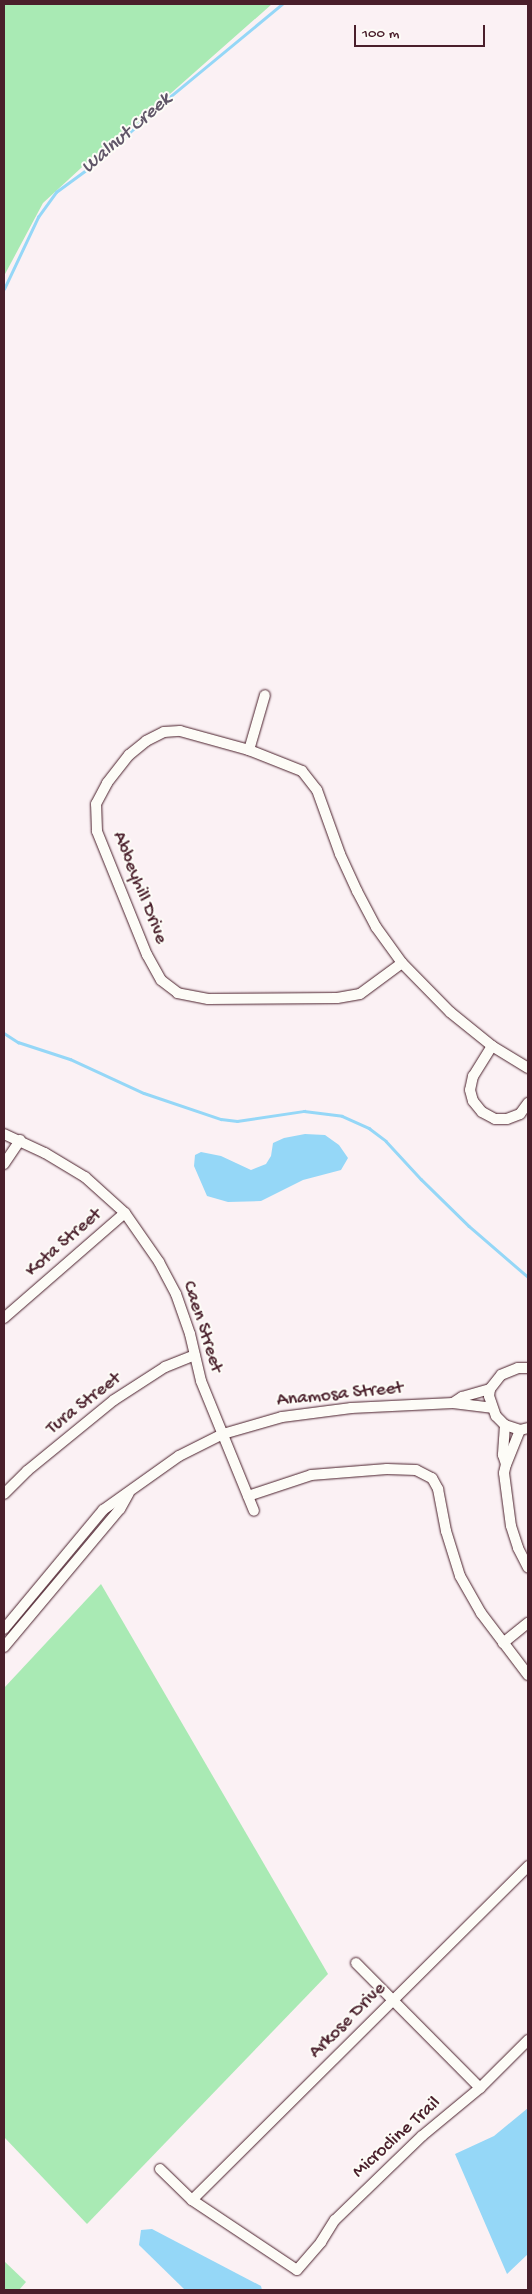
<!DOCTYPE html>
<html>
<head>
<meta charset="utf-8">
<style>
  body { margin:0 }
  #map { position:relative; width:532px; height:2294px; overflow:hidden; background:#fbf1f4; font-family:"Gochi Hand",sans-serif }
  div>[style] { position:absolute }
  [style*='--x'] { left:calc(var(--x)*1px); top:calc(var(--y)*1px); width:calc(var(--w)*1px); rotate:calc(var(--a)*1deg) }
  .green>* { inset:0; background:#a9eab4 }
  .water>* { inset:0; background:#95d7f7 }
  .stream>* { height:2.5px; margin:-1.25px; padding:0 1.25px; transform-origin:1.25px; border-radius:1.25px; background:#95d7f7 }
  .roads { filter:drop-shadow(0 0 1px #4a1f2b) drop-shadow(0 0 1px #4a1f2b) }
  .street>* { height:10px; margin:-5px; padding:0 5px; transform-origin:5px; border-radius:5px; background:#fdfcf7 }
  span { translate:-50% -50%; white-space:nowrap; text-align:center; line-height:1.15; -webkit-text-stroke:4px #fdfcf7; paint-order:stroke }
  .street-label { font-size:19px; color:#4a1f2b }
  .water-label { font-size:20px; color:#605668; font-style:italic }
  .frame { position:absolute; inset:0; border:5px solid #4a1f2b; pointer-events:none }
  .scale { position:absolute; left:354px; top:25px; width:131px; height:22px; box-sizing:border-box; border:2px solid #4a1f2b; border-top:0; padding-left:6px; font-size:15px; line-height:18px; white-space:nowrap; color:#4a1f2b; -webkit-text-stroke:4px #fdfcf7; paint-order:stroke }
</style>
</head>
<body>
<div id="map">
  <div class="green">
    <i style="clip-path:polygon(4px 4px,272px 4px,110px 147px,93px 157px,43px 203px,4px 276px)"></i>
    <i style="clip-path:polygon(101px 1584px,328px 1974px,87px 2224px,4px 2137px,4px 1688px)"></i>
    <i style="clip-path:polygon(4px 2261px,26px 2282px,19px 2290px,4px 2290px)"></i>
  </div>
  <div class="water">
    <i style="clip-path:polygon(305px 1134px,325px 1135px,339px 1145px,348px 1158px,341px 1170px,303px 1180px,261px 1201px,228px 1202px,207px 1196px,194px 1166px,195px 1155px,201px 1152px,221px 1156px,251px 1170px,266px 1164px,271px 1156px,273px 1143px,284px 1138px)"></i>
    <i style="clip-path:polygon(528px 2108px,528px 2254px,507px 2274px,455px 2154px,494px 2136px)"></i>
    <i style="clip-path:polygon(152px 2229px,261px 2286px,262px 2290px,185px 2290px,139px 2245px,141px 2230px)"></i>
  </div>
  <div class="stream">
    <i style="--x:4;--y:289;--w:80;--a:-64.7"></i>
    <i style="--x:38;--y:217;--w:31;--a:-54"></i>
    <i style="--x:56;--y:192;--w:46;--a:-36.1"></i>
    <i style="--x:93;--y:165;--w:90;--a:-41.8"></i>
    <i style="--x:160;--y:105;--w:158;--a:-39.6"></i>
    <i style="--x:4;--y:1033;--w:17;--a:33"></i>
    <i style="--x:18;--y:1042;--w:55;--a:18.1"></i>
    <i style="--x:70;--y:1059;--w:81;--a:24.7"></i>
    <i style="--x:144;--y:1093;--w:81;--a:18.7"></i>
    <i style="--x:221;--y:1119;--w:16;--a:7"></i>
    <i style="--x:237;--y:1121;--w:68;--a:-8.5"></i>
    <i style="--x:304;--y:1111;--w:38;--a:7"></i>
    <i style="--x:342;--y:1116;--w:30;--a:24"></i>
    <i style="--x:369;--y:1128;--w:21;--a:37"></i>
    <i style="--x:386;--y:1141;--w:52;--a:47.4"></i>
    <i style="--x:421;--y:1179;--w:67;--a:44.4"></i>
    <i style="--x:469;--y:1226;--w:78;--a:40.8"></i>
  </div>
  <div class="roads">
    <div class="street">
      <i style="--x:249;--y:750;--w:57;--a:-73.8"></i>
      <i style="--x:402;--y:963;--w:52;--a:143.6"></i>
      <i style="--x:360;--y:994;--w:23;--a:170"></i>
      <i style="--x:337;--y:998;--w:129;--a:179.6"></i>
      <i style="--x:208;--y:999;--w:31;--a:-169"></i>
      <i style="--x:178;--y:993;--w:21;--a:-143"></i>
      <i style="--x:161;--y:980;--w:29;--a:-119"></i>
      <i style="--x:147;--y:955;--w:134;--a:-112"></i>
      <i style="--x:97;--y:831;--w:27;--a:-92"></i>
      <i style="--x:96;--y:804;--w:24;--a:-62"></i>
      <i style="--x:107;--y:783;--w:36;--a:-52"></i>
      <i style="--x:129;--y:755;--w:22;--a:-39"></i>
      <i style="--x:146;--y:741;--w:20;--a:-27"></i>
      <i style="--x:164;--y:732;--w:16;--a:-4"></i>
      <i style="--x:180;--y:731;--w:72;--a:15.4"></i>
      <i style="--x:249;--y:750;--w:57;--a:21.6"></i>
      <i style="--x:302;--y:771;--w:24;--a:52"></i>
      <i style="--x:317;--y:790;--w:68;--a:70.2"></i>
      <i style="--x:340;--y:854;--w:41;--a:65.3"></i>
      <i style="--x:357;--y:891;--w:41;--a:62.2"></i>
      <i style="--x:376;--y:927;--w:44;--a:54.2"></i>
      <i style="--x:402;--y:963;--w:69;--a:45.6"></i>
      <i style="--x:450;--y:1012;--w:54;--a:39"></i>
      <i style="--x:492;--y:1046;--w:42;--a:31.4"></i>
      <i style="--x:492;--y:1046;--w:36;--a:122"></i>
      <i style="--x:473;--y:1076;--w:14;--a:102"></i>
      <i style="--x:470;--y:1090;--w:11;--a:75"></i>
      <i style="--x:473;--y:1101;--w:14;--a:51"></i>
      <i style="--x:482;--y:1112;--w:15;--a:28"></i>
      <i style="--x:495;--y:1119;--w:12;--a:0"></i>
      <i style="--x:507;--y:1119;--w:14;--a:-21"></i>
      <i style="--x:520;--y:1114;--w:14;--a:-54"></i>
      <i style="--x:4;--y:1134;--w:45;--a:24.9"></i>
      <i style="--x:45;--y:1153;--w:47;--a:31"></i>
      <i style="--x:85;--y:1177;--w:54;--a:42"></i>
      <i style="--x:125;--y:1213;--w:60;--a:55.2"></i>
      <i style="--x:159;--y:1262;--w:36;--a:62"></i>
      <i style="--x:176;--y:1294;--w:42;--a:70.7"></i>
      <i style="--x:190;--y:1334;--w:48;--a:76.8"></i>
      <i style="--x:201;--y:1381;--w:140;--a:67.8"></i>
      <i style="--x:4;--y:1164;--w:29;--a:-56"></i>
      <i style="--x:4;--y:1318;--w:160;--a:-41"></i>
      <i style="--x:528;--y:1368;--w:10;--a:180"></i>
      <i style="--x:518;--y:1368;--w:18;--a:158"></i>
      <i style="--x:501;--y:1375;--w:18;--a:128"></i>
      <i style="--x:490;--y:1389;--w:7;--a:98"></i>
      <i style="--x:489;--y:1396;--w:21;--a:71"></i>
      <i style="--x:496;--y:1416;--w:13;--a:45"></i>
      <i style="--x:505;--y:1425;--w:16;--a:18"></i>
      <i style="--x:520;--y:1430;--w:8;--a:-14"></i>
      <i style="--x:453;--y:1403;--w:11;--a:-34"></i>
      <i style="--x:462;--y:1397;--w:29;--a:-16"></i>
      <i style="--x:505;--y:1425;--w:30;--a:94"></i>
      <i style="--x:503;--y:1455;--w:9;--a:72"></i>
      <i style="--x:520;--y:1430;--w:37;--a:112"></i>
      <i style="--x:506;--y:1464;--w:9;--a:103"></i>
      <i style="--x:504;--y:1473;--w:53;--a:82.5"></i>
      <i style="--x:511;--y:1526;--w:23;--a:72"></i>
      <i style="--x:518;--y:1548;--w:22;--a:63"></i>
      <i style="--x:4;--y:1494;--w:33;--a:-45"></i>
      <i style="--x:27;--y:1471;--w:112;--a:-39.2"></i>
      <i style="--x:114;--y:1400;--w:61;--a:-32.9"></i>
      <i style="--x:165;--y:1367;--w:32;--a:-22"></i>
      <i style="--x:248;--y:1496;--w:66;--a:-18.4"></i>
      <i style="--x:311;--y:1475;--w:76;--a:-4.5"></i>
      <i style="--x:387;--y:1469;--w:29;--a:2"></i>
      <i style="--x:416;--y:1470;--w:18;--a:27"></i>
      <i style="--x:432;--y:1478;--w:13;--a:61"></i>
      <i style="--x:438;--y:1489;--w:43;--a:79.2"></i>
      <i style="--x:446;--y:1531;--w:47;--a:72.7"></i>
      <i style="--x:460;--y:1576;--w:43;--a:60.4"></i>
      <i style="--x:481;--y:1613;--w:78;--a:52.8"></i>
      <i style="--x:4;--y:1629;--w:155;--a:-50.2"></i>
      <i style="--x:103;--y:1510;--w:93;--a:-35.4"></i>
      <i style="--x:179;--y:1456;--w:49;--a:-26.6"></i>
      <i style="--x:223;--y:1434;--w:61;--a:-16.1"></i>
      <i style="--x:282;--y:1417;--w:70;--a:-7.4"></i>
      <i style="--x:351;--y:1408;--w:102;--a:-2.8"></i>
      <i style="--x:453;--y:1403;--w:39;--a:7"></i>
      <i style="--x:503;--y:1643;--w:32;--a:-39"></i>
      <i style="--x:4;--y:1647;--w:180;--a:-50"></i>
      <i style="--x:120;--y:1509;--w:18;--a:-61"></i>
      <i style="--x:356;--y:1963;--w:176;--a:45.2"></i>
      <i style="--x:160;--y:2169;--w:45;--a:44.1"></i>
      <i style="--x:192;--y:2200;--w:126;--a:33.7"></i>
      <i style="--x:297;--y:2270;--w:37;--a:-49"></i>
      <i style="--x:321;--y:2242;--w:26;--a:-58"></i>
      <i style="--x:335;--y:2220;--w:121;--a:-44"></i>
      <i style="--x:422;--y:2136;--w:75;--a:-39.6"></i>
      <i style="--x:480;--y:2088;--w:68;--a:-45"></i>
      <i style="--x:192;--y:2200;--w:474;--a:-44.8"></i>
    </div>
  </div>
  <div class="street-label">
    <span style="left:139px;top:888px;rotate:68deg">Abbeyhill Drive</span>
    <span style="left:64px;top:1243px;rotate:-41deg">Kota Street</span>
    <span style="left:202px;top:1327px;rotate:72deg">Caen Street</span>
    <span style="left:340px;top:1395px;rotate:-6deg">Anamosa Street</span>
    <span style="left:84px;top:1404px;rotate:-38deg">Tura Street</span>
    <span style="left:348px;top:2021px;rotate:-45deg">Arkose Drive</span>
    <span style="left:397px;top:2138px;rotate:-42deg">Microcline Trail</span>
  </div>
  <div class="water-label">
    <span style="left:127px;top:134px;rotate:-41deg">Walnut Creek</span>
  </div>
  <div class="frame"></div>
  <div class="scale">100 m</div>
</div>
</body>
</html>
